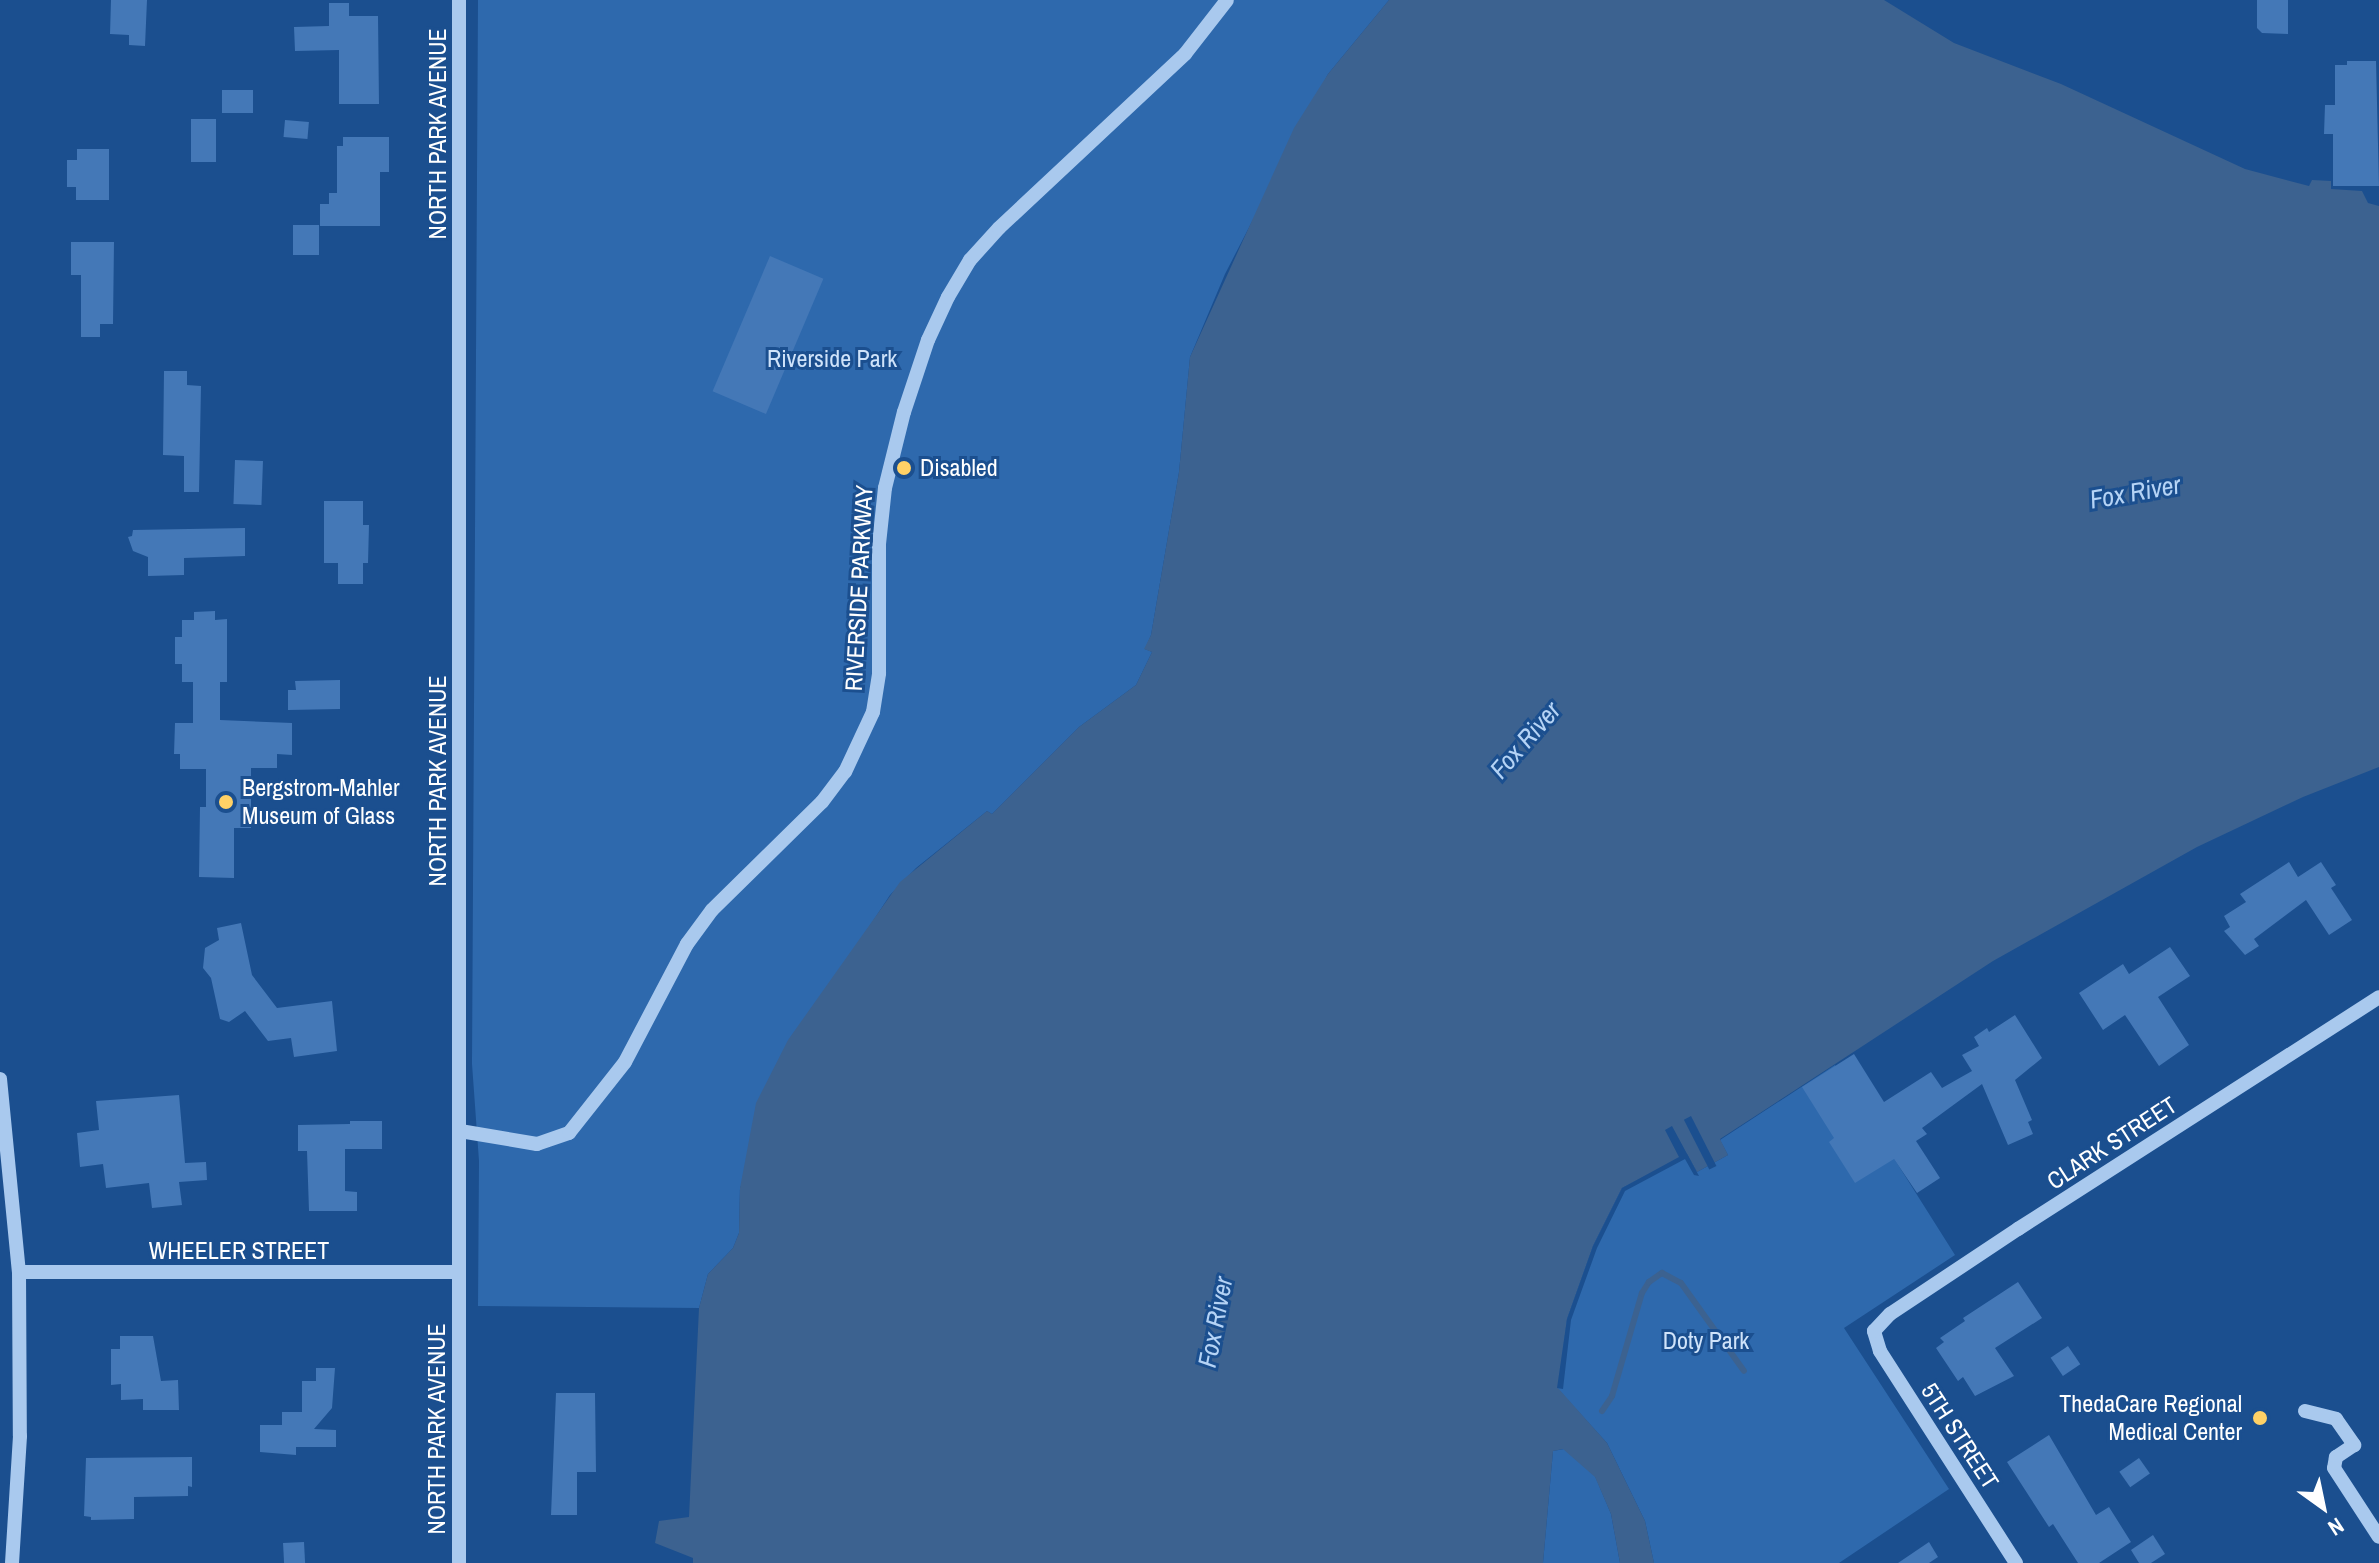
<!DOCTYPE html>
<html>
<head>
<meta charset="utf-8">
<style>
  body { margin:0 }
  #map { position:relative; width:2379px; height:1563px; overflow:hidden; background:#1b4f8f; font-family:"Archivo Narrow",sans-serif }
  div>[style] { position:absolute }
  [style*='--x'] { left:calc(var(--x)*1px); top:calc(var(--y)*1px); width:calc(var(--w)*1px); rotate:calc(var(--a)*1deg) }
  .green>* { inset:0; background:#2e69ad }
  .water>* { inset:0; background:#3c6290 }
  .pier>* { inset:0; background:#1b4f8f; transform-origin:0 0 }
  .stream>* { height:6px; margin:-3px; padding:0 3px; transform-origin:3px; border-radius:3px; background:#3c6290 }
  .building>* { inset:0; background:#4478b7; transform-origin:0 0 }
  .minor>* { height:14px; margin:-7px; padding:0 7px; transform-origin:7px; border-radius:7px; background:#a9c9ee }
  .dots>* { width:22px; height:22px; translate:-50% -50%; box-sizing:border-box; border:4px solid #1b4f8f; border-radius:50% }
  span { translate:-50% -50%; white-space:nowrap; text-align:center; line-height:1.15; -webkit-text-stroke:6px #1b4f8f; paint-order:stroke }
  .street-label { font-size:24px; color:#fff }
  .park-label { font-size:24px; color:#cfe3fa }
  .poi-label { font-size:24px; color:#fff }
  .left { translate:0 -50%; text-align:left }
  .right { translate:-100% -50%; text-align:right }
  .water-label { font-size:26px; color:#b5d3f5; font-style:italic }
  .north { position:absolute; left:2283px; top:1467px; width:80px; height:80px; -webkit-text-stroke:6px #1b4f8f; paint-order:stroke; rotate:147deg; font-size:22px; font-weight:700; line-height:32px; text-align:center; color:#fff }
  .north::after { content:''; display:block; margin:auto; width:28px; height:36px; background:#fff; clip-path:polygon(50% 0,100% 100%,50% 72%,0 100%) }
</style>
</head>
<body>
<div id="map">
  <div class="green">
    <i style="clip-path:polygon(478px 0,1389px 0,1328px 74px,1225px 274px,1190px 357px,1179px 472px,1151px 635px,1145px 649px,1152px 652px,1136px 685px,1079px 727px,992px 814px,987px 811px,916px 868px,890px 895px,833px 982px,740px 1188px,739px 1233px,733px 1248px,708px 1274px,699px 1308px,478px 1306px,479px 1161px,472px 1064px)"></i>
    <i style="clip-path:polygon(1835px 1065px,1955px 1255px,1844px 1328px,1949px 1489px,1839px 1563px,1654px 1563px,1645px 1521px,1607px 1443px,1557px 1388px,1567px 1319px,1593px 1246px,1622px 1188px,1686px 1153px,1697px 1172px,1728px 1155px,1720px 1140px)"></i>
    <i style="clip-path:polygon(1564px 1449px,1595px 1476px,1611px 1514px,1620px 1563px,1543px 1563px,1553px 1451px)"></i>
  </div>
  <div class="water">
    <i style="clip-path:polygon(1389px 0,1884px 0,1954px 43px,2061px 84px,2245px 169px,2309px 186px,2312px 180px,2331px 181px,2331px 189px,2362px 191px,2368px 203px,2379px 206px,2379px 767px,2303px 797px,2197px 847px,1993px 961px,1720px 1139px,1728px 1155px,1697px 1172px,1687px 1154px,1622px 1188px,1593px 1246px,1567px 1319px,1558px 1388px,1607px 1443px,1645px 1521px,1654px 1563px,1620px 1563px,1611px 1514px,1595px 1477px,1563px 1449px,1553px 1451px,1543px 1563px,693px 1563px,693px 1558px,655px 1543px,659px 1521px,689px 1517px,699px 1308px,708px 1274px,733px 1248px,739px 1233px,740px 1188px,756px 1103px,788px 1040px,900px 882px,987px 811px,992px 814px,1079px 727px,1136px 685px,1152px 652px,1144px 649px,1151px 635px,1179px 472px,1190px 357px,1294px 128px,1328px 74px)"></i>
  </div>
  <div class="pier">
    <i style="left:1691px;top:1116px;width:56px;height:8px;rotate:63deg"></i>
    <i style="clip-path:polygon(1672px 1126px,1699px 1176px,1694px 1175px,1685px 1159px,1625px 1191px,1597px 1248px,1571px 1320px,1563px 1389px,1557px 1388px,1567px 1319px,1593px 1246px,1622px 1188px,1679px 1157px,1665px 1130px)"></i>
  </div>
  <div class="stream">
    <i style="--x:1602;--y:1411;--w:18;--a:-56"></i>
    <i style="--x:1612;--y:1396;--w:107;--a:-73.8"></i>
    <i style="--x:1642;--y:1293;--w:13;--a:-58"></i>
    <i style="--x:1649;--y:1282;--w:16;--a:-35"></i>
    <i style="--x:1662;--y:1273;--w:21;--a:28"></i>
    <i style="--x:1681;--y:1283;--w:108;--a:54.4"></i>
  </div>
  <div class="building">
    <i style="clip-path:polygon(111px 0,147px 0,145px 46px,129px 45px,129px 35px,110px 34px)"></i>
    <i style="clip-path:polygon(2257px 0,2288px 0,2288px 34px,2262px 33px,2257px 28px)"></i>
    <i style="clip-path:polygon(329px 3px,349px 3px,349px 16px,378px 16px,379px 104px,339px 104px,339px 50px,295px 51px,294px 27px,329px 26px)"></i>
    <i style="clip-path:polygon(2347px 61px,2376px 61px,2379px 186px,2333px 186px,2333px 134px,2324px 134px,2325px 105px,2335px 105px,2335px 65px,2347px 65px)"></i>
    <i style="left:222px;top:90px;width:31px;height:23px"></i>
    <i style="left:191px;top:119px;width:25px;height:43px"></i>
    <i style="left:285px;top:120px;width:24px;height:17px;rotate:5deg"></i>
    <i style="clip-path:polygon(343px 137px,389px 137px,389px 172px,380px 172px,380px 226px,320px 226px,320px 204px,329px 204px,329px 193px,337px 193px,337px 146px,343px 146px)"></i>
    <i style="clip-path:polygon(77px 149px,109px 149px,109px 200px,76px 200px,76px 187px,67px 187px,67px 160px,77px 160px)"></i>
    <i style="left:293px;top:225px;width:26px;height:30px"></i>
    <i style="clip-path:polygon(71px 242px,114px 242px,113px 324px,100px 324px,100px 337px,81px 337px,81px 275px,71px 275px)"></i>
    <i style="left:770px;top:256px;width:58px;height:147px;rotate:23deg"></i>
    <i style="clip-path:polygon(164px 371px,187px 371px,187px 385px,201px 386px,199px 492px,184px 492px,184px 456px,163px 455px)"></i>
    <i style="left:235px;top:460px;width:28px;height:44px;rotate:2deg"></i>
    <i style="clip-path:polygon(324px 501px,363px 501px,363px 525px,369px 525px,368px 563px,363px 563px,363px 584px,338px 584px,338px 563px,324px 563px)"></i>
    <i style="clip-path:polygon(245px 528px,245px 556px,184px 558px,184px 575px,148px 576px,148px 557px,133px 551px,128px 537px,132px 536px,133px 530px)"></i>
    <i style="clip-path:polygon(215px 611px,215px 620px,227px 619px,227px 682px,220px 682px,220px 720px,292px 723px,292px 755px,277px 754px,277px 768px,251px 768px,251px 828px,234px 828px,234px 878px,199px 877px,200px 807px,206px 807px,206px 769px,180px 769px,180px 754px,174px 754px,175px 723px,193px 723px,193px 682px,182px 682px,182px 664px,175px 664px,175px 637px,182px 637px,182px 620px,194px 620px,194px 612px)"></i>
    <i style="clip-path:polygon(340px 680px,340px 709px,288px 710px,288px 690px,296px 690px,295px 681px)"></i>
    <i style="clip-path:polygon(2289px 862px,2298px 877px,2321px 862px,2336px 885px,2331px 888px,2352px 920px,2329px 935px,2306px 900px,2254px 939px,2259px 946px,2245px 955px,2224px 931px,2230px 927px,2224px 916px,2246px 902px,2240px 894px)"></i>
    <i style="clip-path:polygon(241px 923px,252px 975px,277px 1008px,332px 1001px,337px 1051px,294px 1057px,291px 1038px,268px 1041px,245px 1011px,229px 1022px,220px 1019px,211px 978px,203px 968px,205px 948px,219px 940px,217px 928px)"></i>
    <i style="clip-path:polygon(2170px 947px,2190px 976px,2158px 997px,2189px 1045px,2159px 1066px,2125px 1015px,2103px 1030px,2079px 993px,2123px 964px,2129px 974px)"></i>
    <i style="clip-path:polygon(2015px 1015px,2042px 1058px,2015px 1080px,2032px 1120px,2028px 1122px,2033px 1134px,2008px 1145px,1982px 1084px,1922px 1128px,1927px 1134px,1916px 1141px,1940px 1178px,1917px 1193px,1894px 1159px,1855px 1183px,1829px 1142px,1834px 1138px,1802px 1087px,1854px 1054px,1884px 1102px,1931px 1072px,1942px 1088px,1972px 1071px,1962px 1055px,1979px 1046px,1974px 1037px,1987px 1028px,1989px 1032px)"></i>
    <i style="clip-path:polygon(179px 1095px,185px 1163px,206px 1162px,207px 1180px,179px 1182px,182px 1205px,152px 1208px,149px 1183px,106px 1188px,103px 1164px,80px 1167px,77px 1133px,99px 1130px,96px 1101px)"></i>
    <i style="clip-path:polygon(350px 1121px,382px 1121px,382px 1149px,345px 1149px,345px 1191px,357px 1192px,357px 1211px,309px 1211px,307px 1151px,298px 1151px,298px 1125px,350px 1124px)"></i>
    <i style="clip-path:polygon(2018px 1282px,2042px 1318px,1995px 1348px,2014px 1376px,1975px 1396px,1963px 1377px,1958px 1381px,1936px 1348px,1944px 1342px,1940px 1338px,1965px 1321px,1963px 1318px)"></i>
    <i style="clip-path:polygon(120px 1336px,153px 1336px,161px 1381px,178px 1380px,179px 1410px,143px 1410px,143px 1399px,121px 1400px,121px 1384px,111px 1385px,111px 1349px,120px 1349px)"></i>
    <i style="left:2068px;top:1346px;width:22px;height:21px;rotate:56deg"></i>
    <i style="clip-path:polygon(316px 1368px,335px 1368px,332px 1408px,314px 1429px,336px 1430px,336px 1447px,296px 1447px,296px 1455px,260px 1452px,260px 1425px,282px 1425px,282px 1412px,302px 1412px,302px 1381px,316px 1381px)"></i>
    <i style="clip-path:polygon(556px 1393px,595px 1393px,596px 1472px,577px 1472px,577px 1515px,551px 1515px)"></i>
    <i style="clip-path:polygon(2049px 1435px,2096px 1515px,2109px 1507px,2131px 1542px,2099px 1563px,2078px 1563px,2053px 1524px,2049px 1527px,2007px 1462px)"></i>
    <i style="clip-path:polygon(192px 1457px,192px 1487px,188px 1486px,188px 1496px,134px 1497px,134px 1519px,91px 1520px,91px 1517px,84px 1516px,86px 1458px)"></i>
    <i style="left:2139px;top:1458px;width:19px;height:24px;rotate:55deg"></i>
    <i style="clip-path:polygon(2153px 1535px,2165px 1554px,2151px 1563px,2139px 1563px,2131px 1550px)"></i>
    <i style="left:304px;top:1542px;width:21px;height:21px;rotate:87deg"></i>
    <i style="clip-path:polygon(1929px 1542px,1938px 1557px,1929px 1563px,1898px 1563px)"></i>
  </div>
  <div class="minor">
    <i style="--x:0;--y:1079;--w:194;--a:84.4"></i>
    <i style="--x:19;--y:1272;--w:164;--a:89.7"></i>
    <i style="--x:20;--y:1436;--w:127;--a:93.6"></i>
    <i style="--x:460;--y:1131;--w:78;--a:9.6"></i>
    <i style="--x:537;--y:1144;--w:34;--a:-19"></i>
    <i style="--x:569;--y:1133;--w:90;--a:-51.7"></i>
    <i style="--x:625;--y:1062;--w:133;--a:-62.3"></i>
    <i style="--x:687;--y:944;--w:42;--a:-53.7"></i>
    <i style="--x:712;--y:910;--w:154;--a:-44.5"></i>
    <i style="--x:822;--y:802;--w:38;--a:-53"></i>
    <i style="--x:845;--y:772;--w:66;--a:-65"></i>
    <i style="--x:873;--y:712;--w:39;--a:-81"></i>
    <i style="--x:879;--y:673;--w:129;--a:-90"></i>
    <i style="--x:879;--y:544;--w:56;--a:-83.9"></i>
    <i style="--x:885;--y:488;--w:78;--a:-76"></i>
    <i style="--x:904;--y:412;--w:76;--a:-71.6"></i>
    <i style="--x:928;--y:340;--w:47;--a:-65.1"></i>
    <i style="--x:948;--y:297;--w:43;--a:-59.3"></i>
    <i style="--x:970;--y:260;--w:43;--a:-47.8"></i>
    <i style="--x:999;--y:228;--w:255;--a:-43.1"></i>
    <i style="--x:1185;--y:54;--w:68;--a:-52.1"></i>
    <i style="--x:19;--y:1272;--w:440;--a:0"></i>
    <i style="--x:2305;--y:1411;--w:32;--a:14"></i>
    <i style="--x:2336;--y:1419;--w:32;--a:55"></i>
    <i style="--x:2354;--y:1445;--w:22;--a:146"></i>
    <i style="--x:2336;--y:1457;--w:11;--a:100"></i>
    <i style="--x:2334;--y:1468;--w:82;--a:56.9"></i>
    <i style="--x:459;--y:1563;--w:1563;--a:-90"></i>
    <i style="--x:2016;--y:1563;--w:252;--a:-122.7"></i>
    <i style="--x:1880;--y:1351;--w:21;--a:-107"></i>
    <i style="--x:1874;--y:1331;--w:23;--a:-47"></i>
    <i style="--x:1890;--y:1314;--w:154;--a:-33.6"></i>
    <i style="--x:2018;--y:1229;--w:429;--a:-32.7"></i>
  </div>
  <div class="dots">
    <i style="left:904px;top:468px;background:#ffd166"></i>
    <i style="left:226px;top:802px;background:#ffd166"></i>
    <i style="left:2260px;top:1418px;background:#ffd166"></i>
  </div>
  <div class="street-label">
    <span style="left:438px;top:134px;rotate:-90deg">NORTH PARK AVENUE</span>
    <span style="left:859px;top:588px;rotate:-87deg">RIVERSIDE PARKWAY</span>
    <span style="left:438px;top:781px;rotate:-90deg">NORTH PARK AVENUE</span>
    <span style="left:2112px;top:1143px;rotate:-33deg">CLARK STREET</span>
    <span style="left:239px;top:1251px">WHEELER STREET</span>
    <span style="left:437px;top:1429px;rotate:-90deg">NORTH PARK AVENUE</span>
    <span style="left:1960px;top:1436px;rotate:57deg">5TH STREET</span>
  </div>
  <div class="park-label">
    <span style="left:832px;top:359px">Riverside Park</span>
    <span style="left:1706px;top:1341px">Doty Park</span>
  </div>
  <div class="poi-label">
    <span class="left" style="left:920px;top:468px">Disabled</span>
    <span class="left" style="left:242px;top:802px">Bergstrom-Mahler<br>Museum of Glass</span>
    <span class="right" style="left:2242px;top:1418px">ThedaCare Regional<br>Medical Center</span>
  </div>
  <div class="water-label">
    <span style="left:2135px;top:492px;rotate:-10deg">Fox River</span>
    <span style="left:1525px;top:740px;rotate:-49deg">Fox River</span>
    <span style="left:1215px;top:1322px;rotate:-79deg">Fox River</span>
  </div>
  <div class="north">N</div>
</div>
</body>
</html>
